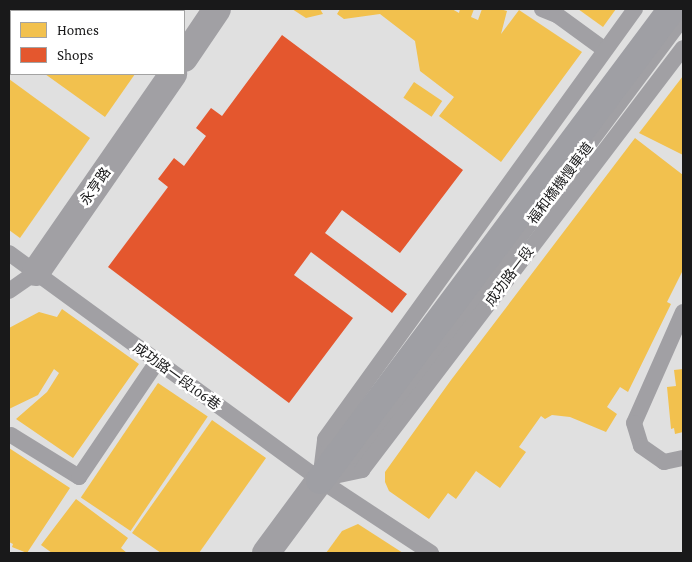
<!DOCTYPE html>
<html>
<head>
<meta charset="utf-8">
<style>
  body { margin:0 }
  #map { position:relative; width:692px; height:562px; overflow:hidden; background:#e0e0e0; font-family:"Crimson Pro","Noto Sans TC",serif }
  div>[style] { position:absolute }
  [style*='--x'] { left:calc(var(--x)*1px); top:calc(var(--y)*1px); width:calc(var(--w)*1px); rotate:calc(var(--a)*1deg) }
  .homes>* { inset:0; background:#f2c14e; transform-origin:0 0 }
  .shops>* { inset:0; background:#e4572e }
  .service>* { height:16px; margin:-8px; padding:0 8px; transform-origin:8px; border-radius:8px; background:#a1a0a4 }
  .minor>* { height:28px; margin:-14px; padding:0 14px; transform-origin:14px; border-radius:14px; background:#a1a0a4 }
  .tertiary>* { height:28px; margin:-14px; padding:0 14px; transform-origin:14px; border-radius:14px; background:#a1a0a4 }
  .secondary>* { height:28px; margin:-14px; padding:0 14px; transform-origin:14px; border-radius:14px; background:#9f9fa4 }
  span { translate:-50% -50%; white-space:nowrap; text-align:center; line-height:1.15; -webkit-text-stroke:5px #fff; paint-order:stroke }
  .street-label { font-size:14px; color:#19191a }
  .frame { position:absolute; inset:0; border:10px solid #19191a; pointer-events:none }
  .legend { position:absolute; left:10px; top:10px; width:175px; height:65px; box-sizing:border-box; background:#fff; border:1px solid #a3a3a3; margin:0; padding:6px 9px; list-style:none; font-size:15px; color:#19191a }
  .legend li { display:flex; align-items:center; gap:10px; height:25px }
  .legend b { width:25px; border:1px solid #a3a3a3 }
</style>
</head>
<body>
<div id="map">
  <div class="homes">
    <i style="clip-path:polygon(9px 9px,58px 9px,11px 11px,9px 77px)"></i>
    <i style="clip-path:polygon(75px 9px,88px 9px,91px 11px,73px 11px)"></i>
    <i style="clip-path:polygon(292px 9px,320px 9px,323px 14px,306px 18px)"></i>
    <i style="clip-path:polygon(340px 9px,452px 9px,459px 13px,460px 9px,474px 9px,471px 17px,478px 20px,482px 9px,500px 9px,507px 11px,501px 34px,519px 10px,582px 52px,501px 162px,439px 116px,454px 97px,420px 71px,415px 41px,380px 14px,344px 19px,337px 14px)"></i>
    <i style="clip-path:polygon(578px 9px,616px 9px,603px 27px)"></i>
    <i style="clip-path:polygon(45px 74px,135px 74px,105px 117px)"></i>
    <i style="clip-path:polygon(683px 76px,683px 155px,639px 133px)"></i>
    <i style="clip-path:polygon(9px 79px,90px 138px,20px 238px,9px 230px)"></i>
    <i style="left:414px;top:82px;width:34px;height:19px;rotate:34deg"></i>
    <i style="clip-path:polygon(635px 138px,683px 175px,683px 270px,667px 302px,671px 304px,628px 392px,620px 387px,607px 407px,617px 414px,606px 432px,570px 417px,552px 415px,545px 419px,541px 416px,519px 447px,526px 452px,500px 488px,476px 471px,456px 499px,448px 493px,429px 519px,389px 491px,385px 482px,385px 472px,451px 380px)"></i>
    <i style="clip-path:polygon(62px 309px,139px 364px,73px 458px,16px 419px,47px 392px,59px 373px,54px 369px,38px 395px,9px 409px,9px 328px,39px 312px,57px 317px)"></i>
    <i style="clip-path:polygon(683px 369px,683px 432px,675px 434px,674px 428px,671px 429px,667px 387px,676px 386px,674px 370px)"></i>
    <i style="left:158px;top:383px;width:60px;height:138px;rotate:34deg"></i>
    <i style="clip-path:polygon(212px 420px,266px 458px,199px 553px,161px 553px,132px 533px)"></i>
    <i style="clip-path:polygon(9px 448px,70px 488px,27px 553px,12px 547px,13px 544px,9px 542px)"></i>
    <i style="clip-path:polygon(76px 499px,128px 538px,121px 548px,127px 553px,52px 553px,41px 545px)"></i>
    <i style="clip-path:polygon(358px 524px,403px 553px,326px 553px,342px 531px)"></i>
  </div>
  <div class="shops">
    <i style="clip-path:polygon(282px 35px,463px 170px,400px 253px,342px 210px,325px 233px,407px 294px,392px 313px,311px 252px,294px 275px,353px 318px,289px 403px,108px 267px,168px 187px,158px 179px,174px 158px,184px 166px,206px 136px,196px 128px,211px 108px,222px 116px)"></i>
  </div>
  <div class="service">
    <i style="--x:542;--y:9;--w:16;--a:22"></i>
    <i style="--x:557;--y:15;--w:59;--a:36.1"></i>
    <i style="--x:9;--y:253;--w:385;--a:36.1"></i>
    <i style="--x:320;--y:480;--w:133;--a:33.3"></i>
    <i style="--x:9;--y:291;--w:33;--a:-35"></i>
    <i style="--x:683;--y:312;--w:121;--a:113.8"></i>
    <i style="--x:634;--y:423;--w:24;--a:73"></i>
    <i style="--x:641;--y:446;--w:28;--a:35"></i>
    <i style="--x:664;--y:462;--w:19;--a:-12"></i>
    <i style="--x:11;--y:435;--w:80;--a:31.7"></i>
    <i style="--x:79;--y:477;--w:139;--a:-55.9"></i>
    <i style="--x:321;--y:473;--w:34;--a:-83"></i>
    <i style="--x:325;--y:439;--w:530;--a:-54.21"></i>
    <i style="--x:330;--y:474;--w:25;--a:-29"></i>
    <i style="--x:352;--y:462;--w:554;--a:-53.3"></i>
    <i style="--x:339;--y:475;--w:24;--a:-12"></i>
    <i style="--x:362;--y:470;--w:530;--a:-52.74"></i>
  </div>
  <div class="minor">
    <i style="--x:158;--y:9;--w:4;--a:34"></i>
    <i style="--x:184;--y:58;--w:59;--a:-56"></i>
    <i style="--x:36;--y:272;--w:241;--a:-55.3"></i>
  </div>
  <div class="tertiary">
    <i style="--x:266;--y:553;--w:91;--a:-53.5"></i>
  </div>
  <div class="secondary">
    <i style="--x:320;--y:480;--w:588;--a:-53.23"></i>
  </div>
  <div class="street-label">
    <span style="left:560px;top:183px;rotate:-53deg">福和橋機慢車道</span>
    <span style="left:95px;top:186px;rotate:-55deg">永亨路</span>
    <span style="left:509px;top:276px;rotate:-53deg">成功路一段</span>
    <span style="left:177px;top:376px;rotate:36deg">成功路一段106巷</span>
  </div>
  <div class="frame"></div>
  <ul class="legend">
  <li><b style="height:14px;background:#f2c14e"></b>Homes</li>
  <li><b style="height:14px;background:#e4572e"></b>Shops</li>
  </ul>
</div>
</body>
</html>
